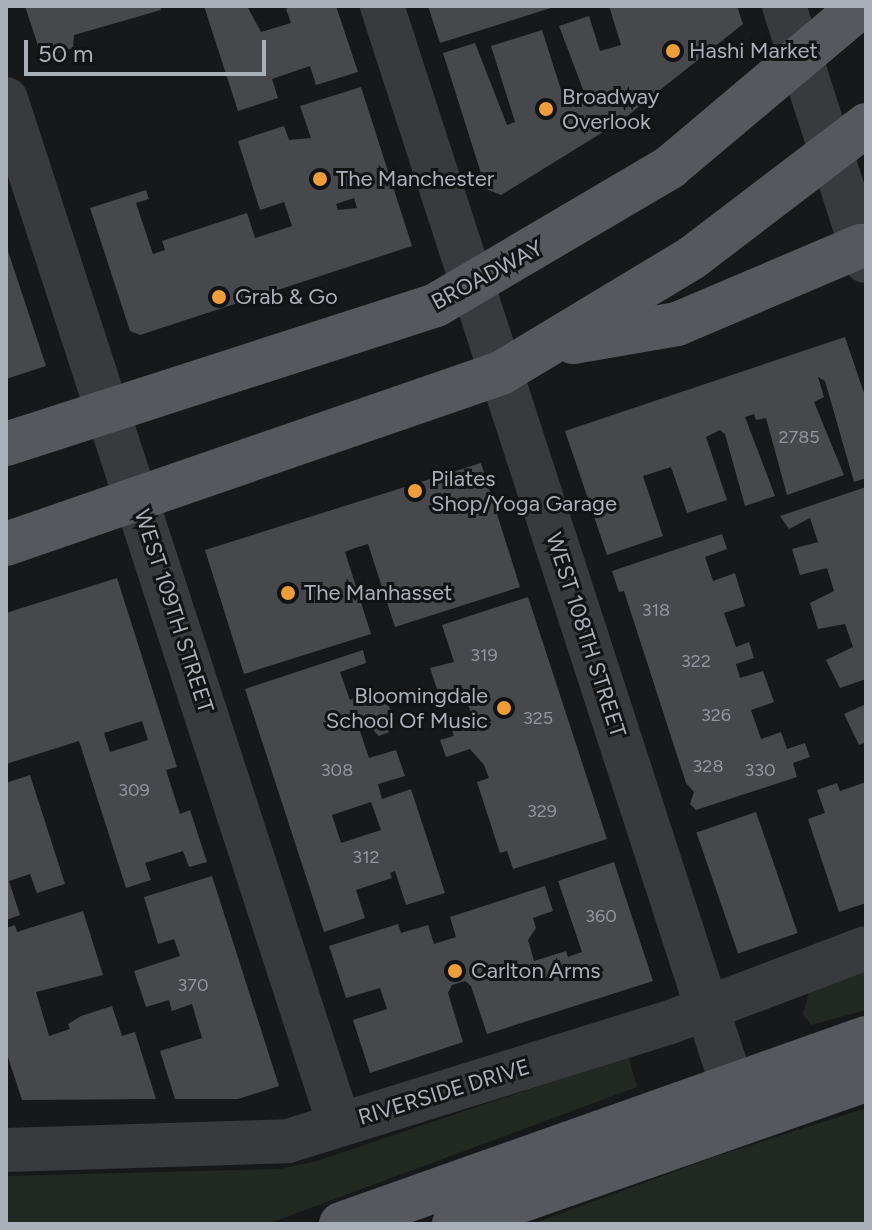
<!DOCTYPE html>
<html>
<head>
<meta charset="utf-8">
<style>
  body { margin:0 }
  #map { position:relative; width:872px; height:1230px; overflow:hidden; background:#17181a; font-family:Figtree,sans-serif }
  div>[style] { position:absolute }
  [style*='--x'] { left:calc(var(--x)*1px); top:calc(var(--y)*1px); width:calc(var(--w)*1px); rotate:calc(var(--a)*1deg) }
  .green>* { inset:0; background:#222922 }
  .building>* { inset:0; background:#47484c; transform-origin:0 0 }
  .minor>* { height:44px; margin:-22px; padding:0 22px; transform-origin:22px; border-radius:22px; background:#393a3e }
  .major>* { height:44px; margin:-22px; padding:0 22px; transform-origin:22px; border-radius:22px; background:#55585d }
  .dots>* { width:22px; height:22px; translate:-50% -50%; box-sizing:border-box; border:4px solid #121315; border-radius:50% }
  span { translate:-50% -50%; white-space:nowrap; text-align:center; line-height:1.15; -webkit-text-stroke:6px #121315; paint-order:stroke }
  .number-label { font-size:18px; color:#91969e }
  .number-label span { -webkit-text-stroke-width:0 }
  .poi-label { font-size:22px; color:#aab0b9 }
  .left { translate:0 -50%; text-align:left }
  .right { translate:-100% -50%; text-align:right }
  .street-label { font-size:22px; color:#aab0b9 }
  .frame { position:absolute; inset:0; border:8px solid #aab0b9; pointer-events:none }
  .scale { position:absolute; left:24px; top:40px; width:242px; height:36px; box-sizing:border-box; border:4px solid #aab0b9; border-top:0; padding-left:10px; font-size:24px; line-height:28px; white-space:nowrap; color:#aab0b9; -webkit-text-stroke:6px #121315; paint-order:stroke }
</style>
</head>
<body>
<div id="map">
  <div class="green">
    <i style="clip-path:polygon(866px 964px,866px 1010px,811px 1025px,803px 1014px,809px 992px)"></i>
    <i style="clip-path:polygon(628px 1056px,637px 1087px,267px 1224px,6px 1224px,8px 1176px,279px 1169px,317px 1161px)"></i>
    <i style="clip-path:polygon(866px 1108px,866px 1224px,532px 1224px,714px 1157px)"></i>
  </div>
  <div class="building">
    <i style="clip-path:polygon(25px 6px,160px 6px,161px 10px,74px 35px,73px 48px,42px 58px)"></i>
    <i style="clip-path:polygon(204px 6px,247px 6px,261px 32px,291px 23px,286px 9px,291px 6px,336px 6px,358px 72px,316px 85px,310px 66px,272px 79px,278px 98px,238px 111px)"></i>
    <i style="clip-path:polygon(428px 6px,554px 6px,554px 7px,440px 43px)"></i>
    <i style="clip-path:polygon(609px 6px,737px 6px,743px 24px,621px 121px,501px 195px,486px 189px,443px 53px,475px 43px,507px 125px,515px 122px,491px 46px,542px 30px,563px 96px,584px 92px,559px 26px,589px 16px,600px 51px,621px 45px)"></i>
    <i style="clip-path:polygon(evenodd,361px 87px,412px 246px,140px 335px,130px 331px,90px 208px,146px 190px,149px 199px,136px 203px,153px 254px,165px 250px,162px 241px,247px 213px,255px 238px,292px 226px,284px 202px,260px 210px,238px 141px,284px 126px,289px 140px,311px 138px,300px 106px,361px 87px,354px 198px,357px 208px,338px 210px,336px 204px,354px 198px)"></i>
    <i style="clip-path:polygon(6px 245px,46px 366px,6px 379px)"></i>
    <i style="clip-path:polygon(845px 337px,866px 399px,866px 478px,854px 482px,825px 381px,818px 377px,824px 397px,814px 402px,844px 475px,787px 495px,766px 418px,756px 420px,754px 414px,745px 417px,775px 496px,745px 506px,725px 434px,720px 430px,706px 437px,727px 500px,687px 513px,671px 467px,643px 476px,663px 536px,607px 555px,565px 431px)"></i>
    <i style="clip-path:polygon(481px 463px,520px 587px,395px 627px,368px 544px,355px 548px,345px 552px,371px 634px,244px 674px,205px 550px)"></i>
    <i style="clip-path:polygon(866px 487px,866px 679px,840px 688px,826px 660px,853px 647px,845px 624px,818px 629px,810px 603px,834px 591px,827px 568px,800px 575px,792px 549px,818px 542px,810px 518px,789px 529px,780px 516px)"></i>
    <i style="clip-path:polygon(722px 534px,727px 549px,705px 557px,713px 581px,735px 573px,745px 606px,724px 613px,736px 647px,749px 642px,754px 658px,736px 664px,740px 678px,763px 671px,774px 702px,751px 710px,761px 739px,781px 732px,787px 749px,805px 743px,810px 757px,793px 763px,797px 777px,696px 810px,690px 804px,694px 792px,686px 783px,624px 591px,619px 592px,612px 571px)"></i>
    <i style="clip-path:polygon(evenodd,117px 578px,177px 767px,166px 770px,180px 814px,190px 810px,207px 862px,189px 867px,183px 851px,145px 863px,151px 880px,126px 888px,79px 741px,6px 764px,6px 613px,117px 578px,142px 721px,148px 740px,110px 752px,104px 733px,142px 721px)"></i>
    <i style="clip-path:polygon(528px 597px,607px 839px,513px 869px,507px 851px,500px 853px,477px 782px,489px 778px,484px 765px,470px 749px,446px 757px,440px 740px,454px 736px,449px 721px,472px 716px,462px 687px,439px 695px,430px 668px,454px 662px,442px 625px)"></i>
    <i style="clip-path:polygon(evenodd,363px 650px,366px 663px,340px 672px,350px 700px,374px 689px,379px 702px,389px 706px,394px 722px,389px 732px,379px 736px,366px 723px,358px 725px,369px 758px,396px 750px,405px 776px,378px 784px,382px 799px,411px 789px,445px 893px,406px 905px,395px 871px,390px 873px,392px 878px,356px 890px,365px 918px,324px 932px,245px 689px,363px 650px,371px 802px,381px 830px,341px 843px,332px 815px,371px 802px)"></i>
    <i style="clip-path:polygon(866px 704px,866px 742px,859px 745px,844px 714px)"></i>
    <i style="clip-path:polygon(30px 775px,65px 884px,37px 893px,30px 874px,9px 881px,20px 915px,6px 920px,6px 783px)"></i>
    <i style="clip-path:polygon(866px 782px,866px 903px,839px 912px,808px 819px,825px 813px,817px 790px,837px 783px,840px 791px)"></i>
    <i style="left:756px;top:812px;width:128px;height:63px;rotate:71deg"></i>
    <i style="clip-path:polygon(614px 862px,653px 981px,487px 1034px,471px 986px,465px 981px,452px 985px,448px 993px,463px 1042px,370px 1073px,353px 1020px,387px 1009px,380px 988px,346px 998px,329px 946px,398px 924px,401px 933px,428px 925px,434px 944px,456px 937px,450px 917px,545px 886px,553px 911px,533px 918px,536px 928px,528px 940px,534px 961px,566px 951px,568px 957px,582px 952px,558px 881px)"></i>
    <i style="clip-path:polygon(212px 876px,279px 1086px,238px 1099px,175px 1099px,160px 1051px,202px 1038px,192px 1004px,172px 1011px,169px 1000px,146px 1007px,134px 971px,180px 956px,174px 939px,158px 944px,144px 897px)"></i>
    <i style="clip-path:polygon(83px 911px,103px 975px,36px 992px,49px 1036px,70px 1029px,68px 1024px,81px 1016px,112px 1006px,122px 1036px,135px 1032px,156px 1099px,22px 1100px,6px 1051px,6px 928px,15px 925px,17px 932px)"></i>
  </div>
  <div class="minor">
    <i style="--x:382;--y:6;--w:1131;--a:72.03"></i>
    <i style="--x:784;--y:6;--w:268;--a:72.2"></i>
    <i style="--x:6;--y:99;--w:1078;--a:72"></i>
    <i style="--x:6;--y:1150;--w:282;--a:-1.8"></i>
    <i style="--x:288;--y:1141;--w:403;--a:-17.3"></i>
    <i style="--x:673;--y:1021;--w:206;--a:-20.7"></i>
  </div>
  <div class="major">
    <i style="--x:573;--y:342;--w:106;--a:-9.8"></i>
    <i style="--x:677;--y:324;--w:200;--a:-23"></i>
    <i style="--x:6;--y:444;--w:452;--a:-17.9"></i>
    <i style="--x:436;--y:305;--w:272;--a:-30.5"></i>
    <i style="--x:670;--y:167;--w:250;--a:-40.1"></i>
    <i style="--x:6;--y:544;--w:524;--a:-19.06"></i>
    <i style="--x:501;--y:373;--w:224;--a:-31.1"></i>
    <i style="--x:693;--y:257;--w:218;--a:-37.3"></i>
    <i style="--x:341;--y:1224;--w:557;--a:-19.51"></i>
    <i style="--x:454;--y:1224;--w:436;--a:-19.3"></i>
  </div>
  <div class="dots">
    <i style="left:673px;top:51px;background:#ed9d3c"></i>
    <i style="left:546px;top:109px;background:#ed9d3c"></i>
    <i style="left:320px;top:179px;background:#ed9d3c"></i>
    <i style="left:219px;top:297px;background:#ed9d3c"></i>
    <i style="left:415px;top:491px;background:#ed9d3c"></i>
    <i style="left:288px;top:593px;background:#ed9d3c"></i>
    <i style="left:504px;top:708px;background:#ed9d3c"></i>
    <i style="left:455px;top:971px;background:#ed9d3c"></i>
  </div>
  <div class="number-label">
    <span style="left:799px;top:437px">2785</span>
    <span style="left:656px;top:610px">318</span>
    <span style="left:484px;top:655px">319</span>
    <span style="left:696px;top:661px">322</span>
    <span style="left:716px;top:715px">326</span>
    <span style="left:538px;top:718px">325</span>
    <span style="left:708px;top:766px">328</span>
    <span style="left:337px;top:770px">308</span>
    <span style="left:760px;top:770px">330</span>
    <span style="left:134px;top:790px">309</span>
    <span style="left:542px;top:811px">329</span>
    <span style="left:366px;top:857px">312</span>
    <span style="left:601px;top:916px">360</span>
    <span style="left:193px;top:985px">370</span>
  </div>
  <div class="poi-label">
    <span class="left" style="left:689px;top:51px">Hashi Market</span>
    <span class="left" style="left:562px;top:109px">Broadway<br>Overlook</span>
    <span class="left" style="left:336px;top:179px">The Manchester</span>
    <span class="left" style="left:235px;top:297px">Grab &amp; Go</span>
    <span class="left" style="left:431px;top:491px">Pilates<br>Shop/Yoga Garage</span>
    <span class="left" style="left:304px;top:593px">The Manhasset</span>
    <span class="right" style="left:488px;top:708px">Bloomingdale<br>School Of Music</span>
    <span class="left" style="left:471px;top:971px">Carlton Arms</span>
  </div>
  <div class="street-label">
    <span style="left:487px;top:275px;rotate:-28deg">BROADWAY</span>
    <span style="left:174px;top:611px;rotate:72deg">WEST 109TH STREET</span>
    <span style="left:586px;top:635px;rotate:72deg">WEST 108TH STREET</span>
    <span style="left:444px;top:1092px;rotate:-17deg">RIVERSIDE DRIVE</span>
  </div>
  <div class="frame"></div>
  <div class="scale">50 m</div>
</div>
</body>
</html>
